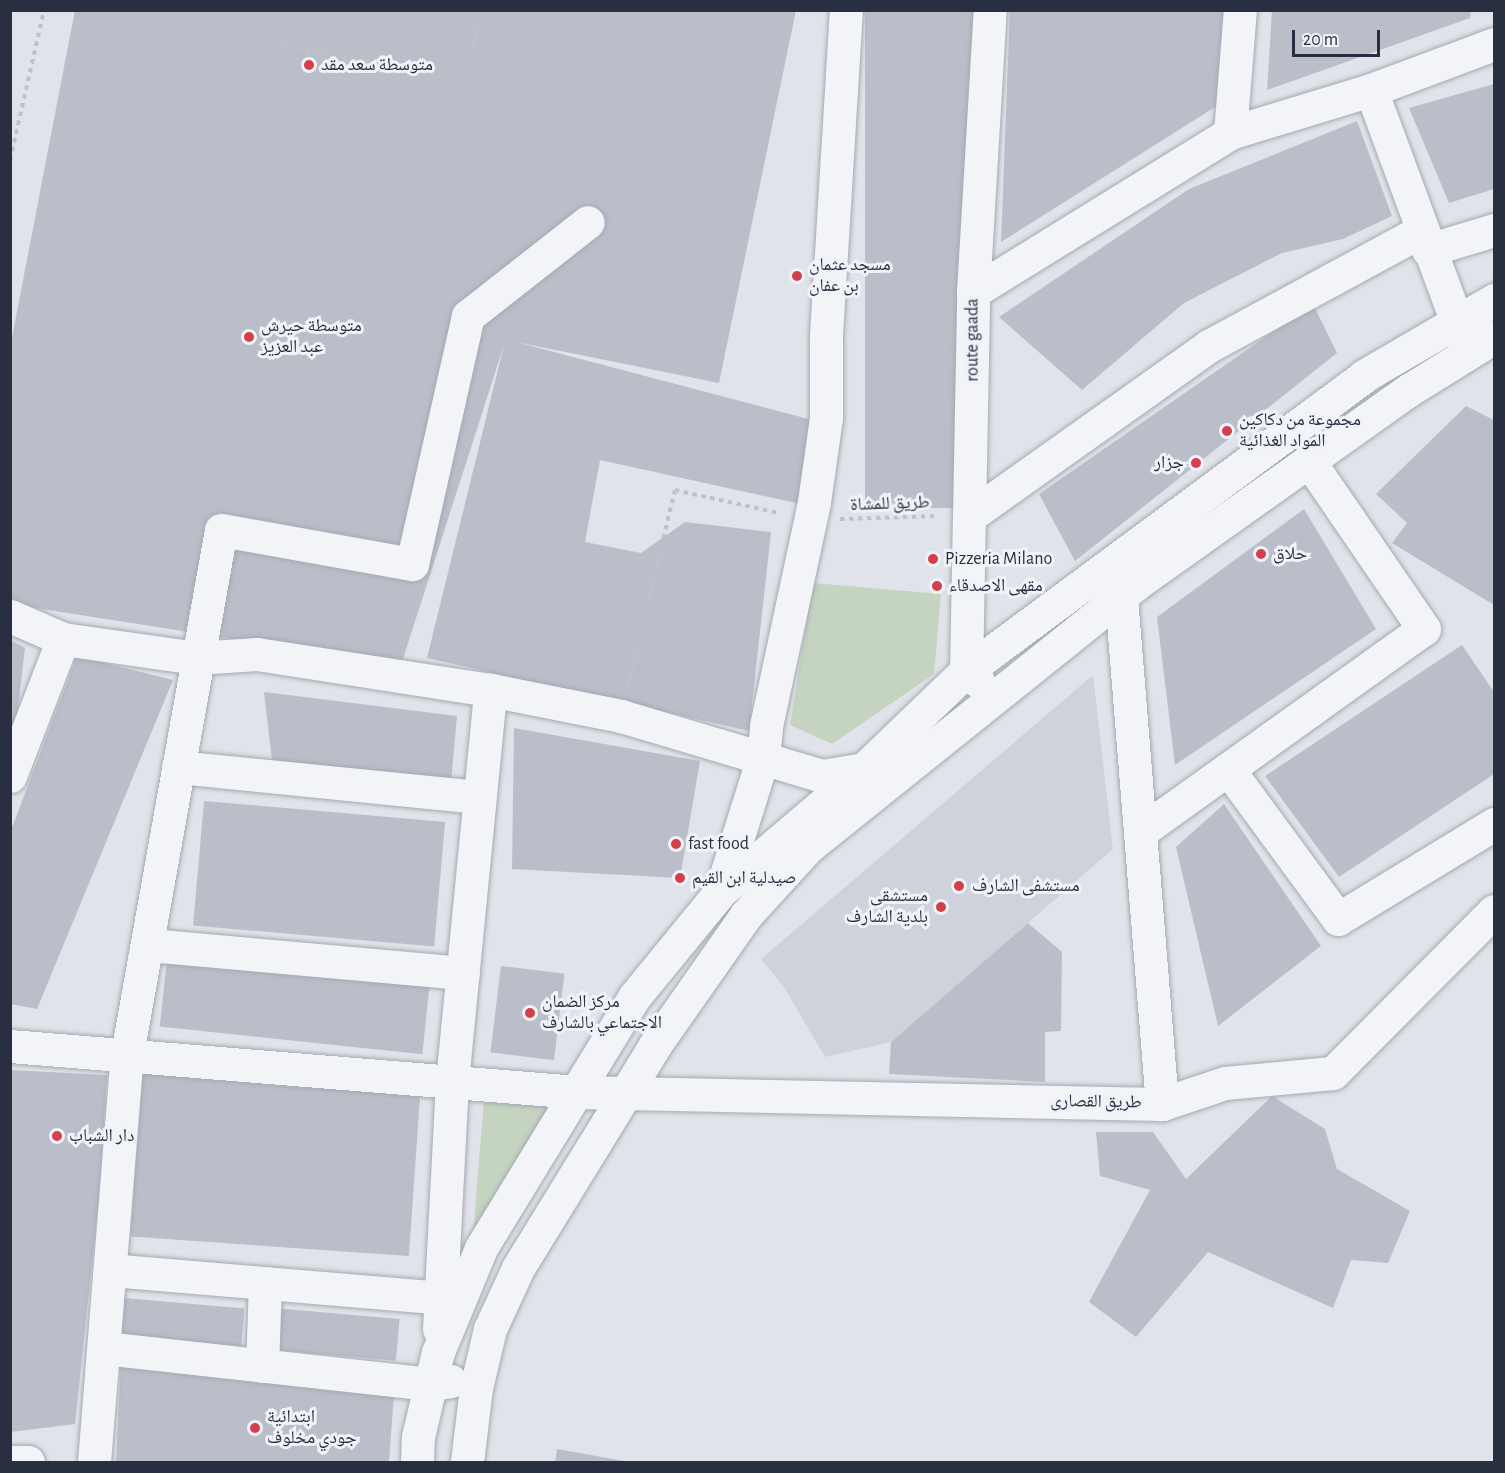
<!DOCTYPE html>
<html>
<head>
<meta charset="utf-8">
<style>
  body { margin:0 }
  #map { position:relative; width:1505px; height:1473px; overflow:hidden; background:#e0e3e9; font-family:"Alegreya Sans","Noto Naskh Arabic",sans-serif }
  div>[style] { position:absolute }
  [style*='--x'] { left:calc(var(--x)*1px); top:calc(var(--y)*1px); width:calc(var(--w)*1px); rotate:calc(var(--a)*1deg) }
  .built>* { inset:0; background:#cdd2db }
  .green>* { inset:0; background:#c4d4c0 }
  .building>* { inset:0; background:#babec9; transform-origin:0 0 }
  .path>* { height:4px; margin-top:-2px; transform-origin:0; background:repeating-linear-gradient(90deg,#bec1c8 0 4.5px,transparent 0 9px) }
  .roads { filter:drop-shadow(0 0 2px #a5a9b3) drop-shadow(0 0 2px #a5a9b3) }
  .minor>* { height:33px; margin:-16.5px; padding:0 16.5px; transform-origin:16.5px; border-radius:16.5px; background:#f3f4f7 }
  .dots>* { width:16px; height:16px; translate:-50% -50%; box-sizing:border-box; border:3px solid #eff2f7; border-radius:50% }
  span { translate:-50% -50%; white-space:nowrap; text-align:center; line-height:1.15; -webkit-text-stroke:6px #eff2f7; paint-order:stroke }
  .poi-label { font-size:18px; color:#282f41 }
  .left { translate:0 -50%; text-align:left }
  .right { translate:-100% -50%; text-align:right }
  .street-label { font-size:18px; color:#282f41 }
  .frame { position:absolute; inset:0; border:12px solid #282f41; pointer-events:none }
  .scale { position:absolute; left:1292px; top:30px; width:88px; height:27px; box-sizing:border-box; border:3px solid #282f41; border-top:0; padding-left:8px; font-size:18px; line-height:21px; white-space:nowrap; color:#282f41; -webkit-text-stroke:4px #eff2f7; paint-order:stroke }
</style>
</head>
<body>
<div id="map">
  <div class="built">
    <i style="clip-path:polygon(1093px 675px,1113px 849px,891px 1042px,825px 1057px,784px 987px,761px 959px)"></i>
  </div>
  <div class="green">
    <i style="clip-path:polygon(813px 583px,941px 594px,934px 674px,832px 744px,790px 725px)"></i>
    <i style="clip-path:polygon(484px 1099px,567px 1108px,473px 1235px)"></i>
  </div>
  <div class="building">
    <i style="clip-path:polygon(75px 10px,796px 10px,719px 383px,516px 342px,812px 420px,801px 504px,600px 460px,585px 542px,641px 553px,685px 522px,771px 532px,749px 731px,427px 658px,504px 345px,401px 665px,10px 604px,10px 348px)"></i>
    <i style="left:865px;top:10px;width:114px;height:498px"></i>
    <i style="clip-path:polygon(1010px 10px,1228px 10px,1220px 104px,1001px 242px)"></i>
    <i style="clip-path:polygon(1272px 10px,1471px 10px,1470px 18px,1267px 90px)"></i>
    <i style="clip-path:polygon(1494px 84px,1494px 189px,1449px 203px,1409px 108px)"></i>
    <i style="clip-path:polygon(1357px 121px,1392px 216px,1343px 239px,1282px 253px,1184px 303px,1082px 390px,999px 317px,1189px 189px)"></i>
    <i style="clip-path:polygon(1313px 304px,1337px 353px,1075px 561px,1039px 494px)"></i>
    <i style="clip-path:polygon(1466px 406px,1494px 420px,1494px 605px,1392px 543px,1407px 523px,1376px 494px)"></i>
    <i style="clip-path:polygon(1304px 509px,1376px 629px,1175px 765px,1157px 617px)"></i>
    <i style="clip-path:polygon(10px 640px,25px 648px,12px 760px,10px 759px)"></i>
    <i style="clip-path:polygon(1462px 645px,1494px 692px,1494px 774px,1339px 877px,1265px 776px)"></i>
    <i style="clip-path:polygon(77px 656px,173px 680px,37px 1009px,10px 1004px,10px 833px)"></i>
    <i style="clip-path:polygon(264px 692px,457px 716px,450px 794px,274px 777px)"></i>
    <i style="clip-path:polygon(514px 728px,700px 761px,680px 878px,512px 869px)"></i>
    <i style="left:204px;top:801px;width:242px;height:125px;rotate:5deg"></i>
    <i style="clip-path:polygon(1224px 804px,1321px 946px,1218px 1026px,1176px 847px)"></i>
    <i style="clip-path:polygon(1028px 923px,1062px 952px,1061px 1031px,1045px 1032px,1045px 1082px,889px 1074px,891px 1042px)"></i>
    <i style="left:167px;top:958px;width:264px;height:69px;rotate:6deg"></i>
    <i style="left:501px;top:966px;width:64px;height:87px;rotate:7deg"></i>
    <i style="clip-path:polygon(10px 1070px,107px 1075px,99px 1197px,75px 1424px,10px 1432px)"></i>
    <i style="left:142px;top:1073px;width:279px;height:164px;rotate:4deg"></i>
    <i style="clip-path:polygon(1272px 1096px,1325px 1129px,1337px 1169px,1410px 1211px,1388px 1263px,1351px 1260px,1333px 1308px,1208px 1252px,1136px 1337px,1089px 1302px,1150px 1190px,1100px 1176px,1096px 1132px,1153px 1132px,1186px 1179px)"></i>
    <i style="left:124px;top:1298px;width:121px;height:39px;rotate:5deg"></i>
    <i style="left:274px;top:1308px;width:126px;height:42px;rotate:5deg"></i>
    <i style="clip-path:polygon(121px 1362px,394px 1393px,389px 1462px,116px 1462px)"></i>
    <i style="clip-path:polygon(557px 1449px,624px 1461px,624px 1462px,555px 1462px)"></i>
  </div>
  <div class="path">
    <i style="--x:271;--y:43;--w:200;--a:11.3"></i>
    <i style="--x:467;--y:82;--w:73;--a:-79.8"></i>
    <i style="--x:10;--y:160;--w:154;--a:-77.2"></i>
    <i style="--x:840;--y:519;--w:98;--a:-1.8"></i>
    <i style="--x:628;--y:687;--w:203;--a:-76.6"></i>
    <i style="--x:675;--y:490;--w:107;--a:12.5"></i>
  </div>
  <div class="roads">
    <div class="minor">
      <i style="--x:1371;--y:90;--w:269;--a:69.7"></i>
      <i style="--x:1230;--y:133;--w:123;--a:-85.4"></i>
      <i style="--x:1428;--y:250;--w:69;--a:-16.9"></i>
      <i style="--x:973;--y:292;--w:302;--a:-31.7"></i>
      <i style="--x:1230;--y:133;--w:147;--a:-17"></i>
      <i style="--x:1371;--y:90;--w:131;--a:-20.5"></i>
      <i style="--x:971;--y:515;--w:292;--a:-35.4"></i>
      <i style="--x:1209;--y:346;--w:241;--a:-28.5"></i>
      <i style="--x:1121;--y:597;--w:509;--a:85.38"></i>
      <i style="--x:10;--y:616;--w:58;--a:23.5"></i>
      <i style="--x:63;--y:639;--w:134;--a:8.1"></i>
      <i style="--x:196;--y:658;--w:61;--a:-3.8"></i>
      <i style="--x:257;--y:654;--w:236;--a:8.8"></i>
      <i style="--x:978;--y:681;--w:16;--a:-140"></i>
      <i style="--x:966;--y:671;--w:379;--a:-88.9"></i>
      <i style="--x:973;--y:292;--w:283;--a:-86.6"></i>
      <i style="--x:178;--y:767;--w:303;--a:5.7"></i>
      <i style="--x:1228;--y:769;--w:186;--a:53.7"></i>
      <i style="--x:1338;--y:919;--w:183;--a:-31.3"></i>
      <i style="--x:10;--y:776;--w:147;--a:-68.9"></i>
      <i style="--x:1140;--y:832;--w:349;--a:-35.6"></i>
      <i style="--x:1424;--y:629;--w:204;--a:-124.4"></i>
      <i style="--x:721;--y:891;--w:140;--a:-72.6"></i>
      <i style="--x:763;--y:757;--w:31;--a:-84"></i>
      <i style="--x:766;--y:726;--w:229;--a:-77.9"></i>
      <i style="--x:814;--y:502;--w:85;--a:-81.9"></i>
      <i style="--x:826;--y:418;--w:83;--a:-90"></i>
      <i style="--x:826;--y:335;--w:326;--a:-86.5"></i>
      <i style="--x:149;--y:945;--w:315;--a:5.1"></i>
      <i style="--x:10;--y:1046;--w:569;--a:4.64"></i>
      <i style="--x:577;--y:1092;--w:585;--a:1.18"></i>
      <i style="--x:1162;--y:1104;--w:66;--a:-18.4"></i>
      <i style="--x:1225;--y:1083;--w:108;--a:-5.3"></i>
      <i style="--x:1333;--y:1073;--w:228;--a:-45.2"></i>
      <i style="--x:110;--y:1270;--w:332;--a:4.8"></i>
      <i style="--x:439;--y:1329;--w:248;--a:-87"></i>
      <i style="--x:452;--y:1081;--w:393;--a:-84.4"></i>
      <i style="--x:490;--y:690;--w:134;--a:11.2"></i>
      <i style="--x:621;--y:716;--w:210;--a:16.6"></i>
      <i style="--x:822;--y:776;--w:43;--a:-9.5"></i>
      <i style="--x:104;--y:1348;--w:328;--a:6.3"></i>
      <i style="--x:430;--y:1384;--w:21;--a:-8"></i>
      <i style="--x:262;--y:1366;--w:83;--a:-87.9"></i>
      <i style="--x:10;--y:1462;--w:18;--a:0"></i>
      <i style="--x:94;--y:1462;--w:409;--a:-85.4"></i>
      <i style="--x:127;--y:1054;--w:532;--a:-79.83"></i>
      <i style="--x:221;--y:530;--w:194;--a:10.1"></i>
      <i style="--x:412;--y:564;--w:254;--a:-77.3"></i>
      <i style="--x:468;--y:316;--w:152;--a:-38.1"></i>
      <i style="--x:417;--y:1462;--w:25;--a:-88"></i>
      <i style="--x:418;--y:1437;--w:87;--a:-76.8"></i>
      <i style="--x:438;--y:1352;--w:113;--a:-67.5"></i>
      <i style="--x:481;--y:1248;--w:295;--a:-58.6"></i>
      <i style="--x:635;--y:996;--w:136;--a:-50.7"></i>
      <i style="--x:721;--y:891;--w:188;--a:-40.5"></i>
      <i style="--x:864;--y:769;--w:141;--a:-43.9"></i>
      <i style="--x:966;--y:671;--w:495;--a:-36.5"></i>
      <i style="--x:1364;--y:376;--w:151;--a:-30.3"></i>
      <i style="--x:467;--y:1462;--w:75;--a:-83.1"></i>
      <i style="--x:476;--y:1388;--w:61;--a:-76.7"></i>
      <i style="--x:490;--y:1329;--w:67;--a:-65.3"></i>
      <i style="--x:518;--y:1268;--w:262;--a:-58.4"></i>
      <i style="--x:655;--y:1045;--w:159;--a:-55"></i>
      <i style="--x:746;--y:915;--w:92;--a:-47.6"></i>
      <i style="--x:808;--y:847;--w:425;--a:-38.7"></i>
      <i style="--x:1140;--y:581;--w:330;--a:-35.4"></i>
      <i style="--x:1409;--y:390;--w:100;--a:-31.9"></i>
    </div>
  </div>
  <div class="dots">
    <i style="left:309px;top:65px;background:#d43f4b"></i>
    <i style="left:797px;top:276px;background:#d43f4b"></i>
    <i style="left:249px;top:337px;background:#d43f4b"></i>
    <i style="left:1227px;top:431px;background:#d43f4b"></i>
    <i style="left:1196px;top:463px;background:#d43f4b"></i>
    <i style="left:1261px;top:554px;background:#d43f4b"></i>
    <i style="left:933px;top:559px;background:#d43f4b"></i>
    <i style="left:937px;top:586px;background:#d43f4b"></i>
    <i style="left:676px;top:844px;background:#d43f4b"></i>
    <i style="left:680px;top:878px;background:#d43f4b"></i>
    <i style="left:959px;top:886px;background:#d43f4b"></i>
    <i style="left:941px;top:907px;background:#d43f4b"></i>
    <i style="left:530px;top:1013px;background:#d43f4b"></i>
    <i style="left:57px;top:1136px;background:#d43f4b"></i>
    <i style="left:255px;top:1428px;background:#d43f4b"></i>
  </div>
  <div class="poi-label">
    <span class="left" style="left:321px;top:65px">متوسطة سعد مقد</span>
    <span class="left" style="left:809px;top:276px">مسجد عثمان<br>بن عفان</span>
    <span class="left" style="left:261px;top:337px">متوسطة حيرش<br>عبد العزيز</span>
    <span class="left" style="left:1239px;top:431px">مجموعة من دكاكين<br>المواد الغذائية</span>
    <span class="right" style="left:1184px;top:463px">جزار</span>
    <span class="left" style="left:1273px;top:554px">حلاق</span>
    <span class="left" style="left:945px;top:559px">Pizzeria Milano</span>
    <span class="left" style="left:949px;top:586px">مقهى الاصدقاء</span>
    <span class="left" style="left:688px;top:844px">fast food</span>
    <span class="left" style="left:692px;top:878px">صيدلية ابن القيم</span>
    <span class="left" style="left:972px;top:886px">مستشفى الشارف</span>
    <span class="right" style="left:928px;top:907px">مستشقى<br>بلدية الشارف</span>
    <span class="left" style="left:542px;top:1013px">مركز الضمان<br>الاجتماعي بالشارف</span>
    <span class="left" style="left:69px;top:1136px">دار الشباب</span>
    <span class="left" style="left:267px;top:1428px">ابتدائية<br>جودي مخلوف</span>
  </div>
  <div class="street-label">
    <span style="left:973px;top:340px;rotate:-90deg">route gaada</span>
    <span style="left:890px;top:504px;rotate:-2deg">طريق للمشاة</span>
    <span style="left:1096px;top:1102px;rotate:1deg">طريق القصارى</span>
  </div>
  <div class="frame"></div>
  <div class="scale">20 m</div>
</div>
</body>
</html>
